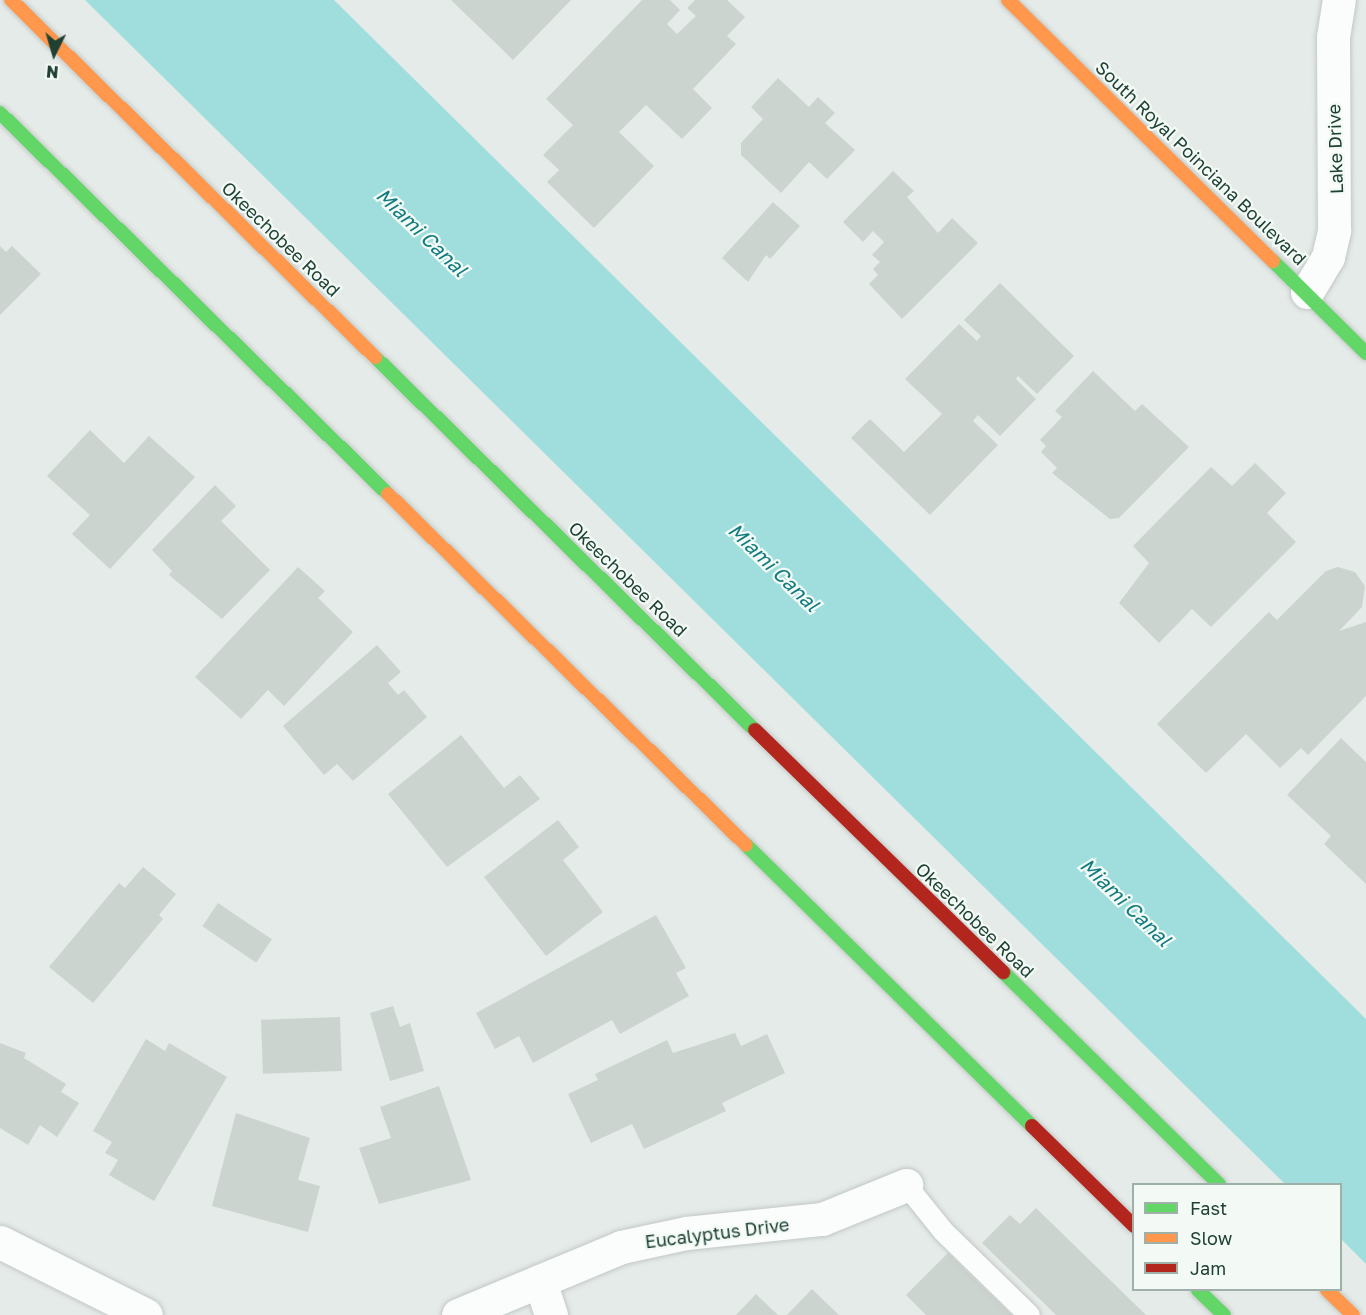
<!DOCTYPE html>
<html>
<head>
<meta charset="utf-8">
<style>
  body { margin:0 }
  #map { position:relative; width:1366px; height:1315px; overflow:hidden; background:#e5ebe8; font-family:"Golos Text",sans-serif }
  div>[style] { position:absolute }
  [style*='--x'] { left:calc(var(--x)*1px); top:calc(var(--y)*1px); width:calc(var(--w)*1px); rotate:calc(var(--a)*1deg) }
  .water>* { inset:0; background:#a0dede }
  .building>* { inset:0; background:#ccd4d0; transform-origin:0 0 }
  .roads { filter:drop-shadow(0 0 2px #c2c8c5) drop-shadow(0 0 2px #c2c8c5) }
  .lane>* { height:21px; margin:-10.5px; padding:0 10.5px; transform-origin:10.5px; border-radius:10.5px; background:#fbfcfc }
  .street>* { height:33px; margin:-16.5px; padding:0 16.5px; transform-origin:16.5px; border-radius:16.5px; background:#fbfcfc }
  .fast>* { height:14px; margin:-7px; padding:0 7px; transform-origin:7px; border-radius:7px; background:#63d668 }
  .slow>* { height:14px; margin:-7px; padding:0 7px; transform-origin:7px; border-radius:7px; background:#ff974d }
  .jam>* { height:14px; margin:-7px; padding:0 7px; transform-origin:7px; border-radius:7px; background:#b3261e }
  span { translate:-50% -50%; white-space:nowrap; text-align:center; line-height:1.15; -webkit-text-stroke:4.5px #f3faf5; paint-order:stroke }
  .street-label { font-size:18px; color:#1f4133 }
  .water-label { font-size:20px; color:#117c7f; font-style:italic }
  .legend { position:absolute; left:1132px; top:1183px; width:210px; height:108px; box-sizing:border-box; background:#f3faf5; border:2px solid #9eb0a7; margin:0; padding:8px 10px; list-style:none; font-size:18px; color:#1f4133 }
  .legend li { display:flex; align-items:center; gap:12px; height:30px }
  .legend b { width:30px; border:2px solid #9eb0a7 }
  .north { position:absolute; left:24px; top:24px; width:60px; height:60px; -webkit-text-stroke:4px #f3faf5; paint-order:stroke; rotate:185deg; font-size:16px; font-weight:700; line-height:24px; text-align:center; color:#1f4133 }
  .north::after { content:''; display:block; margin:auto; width:21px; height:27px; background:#1f4133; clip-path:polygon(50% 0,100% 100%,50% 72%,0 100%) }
</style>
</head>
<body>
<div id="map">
  <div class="water">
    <i style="clip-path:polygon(85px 0,334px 0,1366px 1019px,1366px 1264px,1341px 1239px,1340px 1184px,1285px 1184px)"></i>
  </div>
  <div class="building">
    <i style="clip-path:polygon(451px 0,571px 0,513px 60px)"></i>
    <i style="clip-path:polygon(642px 0,670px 0,680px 10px,667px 24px,677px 34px,696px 16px,687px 8px,695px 0,727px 0,745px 17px,727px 36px,736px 44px,693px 89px,712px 108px,682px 139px,646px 105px,619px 132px,654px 166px,594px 228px,547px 182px,559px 170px,543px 155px,573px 125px,546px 99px)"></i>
    <i style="clip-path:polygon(778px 78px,809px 107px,818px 97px,835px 113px,825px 123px,855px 150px,827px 179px,809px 162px,781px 193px,741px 155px,741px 143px,763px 119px,751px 107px)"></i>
    <i style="clip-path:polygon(893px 171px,914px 191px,907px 197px,938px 233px,952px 218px,978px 243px,902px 319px,869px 284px,878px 275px,873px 269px,880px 262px,872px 255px,884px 242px,873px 231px,863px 242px,843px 222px)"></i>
    <i style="clip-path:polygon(773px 202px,800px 226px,770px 259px,766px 255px,748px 282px,722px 258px)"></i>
    <i style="clip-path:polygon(0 246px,6px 252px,12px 246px,41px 274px,0 315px)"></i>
    <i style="clip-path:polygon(1000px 283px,1074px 356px,1037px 394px,1018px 376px,1016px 379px,1036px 399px,1000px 436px,978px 415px,973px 421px,998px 445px,930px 515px,851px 438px,870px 419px,904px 452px,942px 414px,905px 379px,959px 324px,977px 341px,981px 336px,964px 320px)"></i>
    <i style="clip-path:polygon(1093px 371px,1135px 411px,1142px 404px,1189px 447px,1119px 518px,1110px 519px,1052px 473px,1057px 468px,1041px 452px,1046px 446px,1040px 440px,1062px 417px,1055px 411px)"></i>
    <i style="clip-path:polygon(90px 430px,124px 463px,149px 436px,195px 477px,110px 569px,72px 534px,90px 515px,47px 476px)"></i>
    <i style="clip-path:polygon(1255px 463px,1286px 493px,1267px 513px,1296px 542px,1211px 627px,1192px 609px,1159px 643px,1119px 603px,1149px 563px,1133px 546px,1211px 467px,1232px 486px)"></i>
    <i style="clip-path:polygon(215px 485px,236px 506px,221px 521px,270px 570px,222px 619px,169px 575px,172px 571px,152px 550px)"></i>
    <i style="clip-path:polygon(298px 567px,325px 591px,318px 598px,353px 632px,284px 706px,268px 690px,241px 719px,195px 677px)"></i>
    <i style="clip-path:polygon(1338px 567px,1355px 572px,1365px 586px,1362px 607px,1339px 631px,1366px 622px,1366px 696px,1308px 755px,1301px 748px,1280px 768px,1246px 734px,1206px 773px,1157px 724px,1269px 612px,1277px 620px,1326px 571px)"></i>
    <i style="clip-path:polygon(377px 645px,401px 672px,388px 683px,398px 695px,404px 690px,427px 717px,353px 781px,337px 764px,324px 775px,283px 726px)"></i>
    <i style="clip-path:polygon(461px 735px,504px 788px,520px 775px,540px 799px,447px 867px,388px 794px)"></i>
    <i style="clip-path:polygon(1341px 738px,1366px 762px,1366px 884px,1324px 844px,1331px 836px,1287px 795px)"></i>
    <i style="clip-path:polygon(558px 820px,579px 847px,563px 860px,603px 912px,546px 956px,484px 877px)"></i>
    <i style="clip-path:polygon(143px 867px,176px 894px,159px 915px,163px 919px,93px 1003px,49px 967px,119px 883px,125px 888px)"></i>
    <i style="left:218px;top:903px;width:65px;height:28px;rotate:34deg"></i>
    <i style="clip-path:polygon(656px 915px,686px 968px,676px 973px,689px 996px,620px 1034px,612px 1020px,533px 1063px,519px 1036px,495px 1049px,476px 1013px)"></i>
    <i style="clip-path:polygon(393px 1006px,400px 1027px,410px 1023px,424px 1071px,390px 1081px,370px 1013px)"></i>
    <i style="left:340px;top:1017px;width:54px;height:79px;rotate:88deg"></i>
    <i style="clip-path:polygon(735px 1033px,741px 1046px,767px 1034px,785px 1073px,722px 1103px,726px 1111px,644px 1149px,632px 1124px,591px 1143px,568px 1094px,598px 1080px,595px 1074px,667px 1040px,673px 1053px)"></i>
    <i style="clip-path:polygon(146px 1039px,165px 1051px,169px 1043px,227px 1077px,154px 1201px,109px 1175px,118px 1160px,105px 1153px,112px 1142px,93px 1131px)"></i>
    <i style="clip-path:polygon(0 1043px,26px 1053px,24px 1058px,66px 1084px,61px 1092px,79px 1103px,57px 1137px,40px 1125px,28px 1145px,0 1128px)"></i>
    <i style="clip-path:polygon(439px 1086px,471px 1180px,379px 1204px,359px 1148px,391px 1138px,380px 1107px)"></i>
    <i style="clip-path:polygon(236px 1113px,310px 1138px,298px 1180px,320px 1186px,308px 1232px,212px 1206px)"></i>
    <i style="clip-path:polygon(1036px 1208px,1146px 1315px,1056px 1315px,982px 1243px,1010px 1215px,1020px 1224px)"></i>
    <i style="clip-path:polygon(948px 1253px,1012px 1315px,926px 1315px,906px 1295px)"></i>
    <i style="clip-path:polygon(812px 1289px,839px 1315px,787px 1315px)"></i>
    <i style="clip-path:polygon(756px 1294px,778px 1315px,736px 1315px)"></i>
  </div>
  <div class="roads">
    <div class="lane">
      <i style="--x:906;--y:1185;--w:59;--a:51.2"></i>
      <i style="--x:943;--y:1231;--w:120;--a:44.3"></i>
    </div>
    <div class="street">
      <i style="--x:1307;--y:292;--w:41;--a:-59"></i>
      <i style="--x:1328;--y:257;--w:28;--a:-77"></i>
      <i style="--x:1334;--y:230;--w:193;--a:-90.3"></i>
      <i style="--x:1333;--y:37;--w:37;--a:-81"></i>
      <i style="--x:0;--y:1242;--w:163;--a:26.6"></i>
      <i style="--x:540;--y:1281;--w:36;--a:72"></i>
      <i style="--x:458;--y:1315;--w:177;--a:-22.6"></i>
      <i style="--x:621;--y:1247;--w:66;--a:-12.2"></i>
      <i style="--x:686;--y:1233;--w:137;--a:-5.9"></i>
      <i style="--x:822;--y:1219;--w:91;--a:-22"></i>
    </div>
    <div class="fast">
      <i style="--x:0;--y:113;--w:544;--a:44.48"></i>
      <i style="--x:1273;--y:261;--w:131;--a:44.7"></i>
      <i style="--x:375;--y:357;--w:532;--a:44.47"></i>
      <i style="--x:746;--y:845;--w:401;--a:44.5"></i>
      <i style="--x:1003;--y:972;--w:303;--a:44.5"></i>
      <i style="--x:1198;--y:1290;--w:36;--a:44"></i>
    </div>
    <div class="slow">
      <i style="--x:11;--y:0;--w:510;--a:44.44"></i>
      <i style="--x:1008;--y:0;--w:372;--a:44.6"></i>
      <i style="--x:388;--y:494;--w:501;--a:44.43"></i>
      <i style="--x:1327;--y:1290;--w:36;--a:44"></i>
    </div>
    <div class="jam">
      <i style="--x:755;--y:730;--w:347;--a:44.3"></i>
      <i style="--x:1032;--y:1126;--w:143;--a:44.4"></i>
    </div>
  </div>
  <div class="street-label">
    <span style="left:1335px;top:149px;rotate:-92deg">Lake Drive</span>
    <span style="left:1201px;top:163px;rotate:44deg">South Royal Poinciana Boulevard</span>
    <span style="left:281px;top:239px;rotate:44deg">Okeechobee Road</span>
    <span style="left:628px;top:579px;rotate:44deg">Okeechobee Road</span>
    <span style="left:975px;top:920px;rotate:44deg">Okeechobee Road</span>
    <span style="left:717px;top:1233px;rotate:-7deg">Eucalyptus Drive</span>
  </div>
  <div class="water-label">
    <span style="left:422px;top:232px;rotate:44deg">Miami Canal</span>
    <span style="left:774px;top:567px;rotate:44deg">Miami Canal</span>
    <span style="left:1126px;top:902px;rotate:44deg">Miami Canal</span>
  </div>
  <ul class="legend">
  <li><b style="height:8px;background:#63d668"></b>Fast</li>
  <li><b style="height:8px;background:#ff974d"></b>Slow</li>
  <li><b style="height:8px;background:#b3261e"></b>Jam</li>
  </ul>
  <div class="north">N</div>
</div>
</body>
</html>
